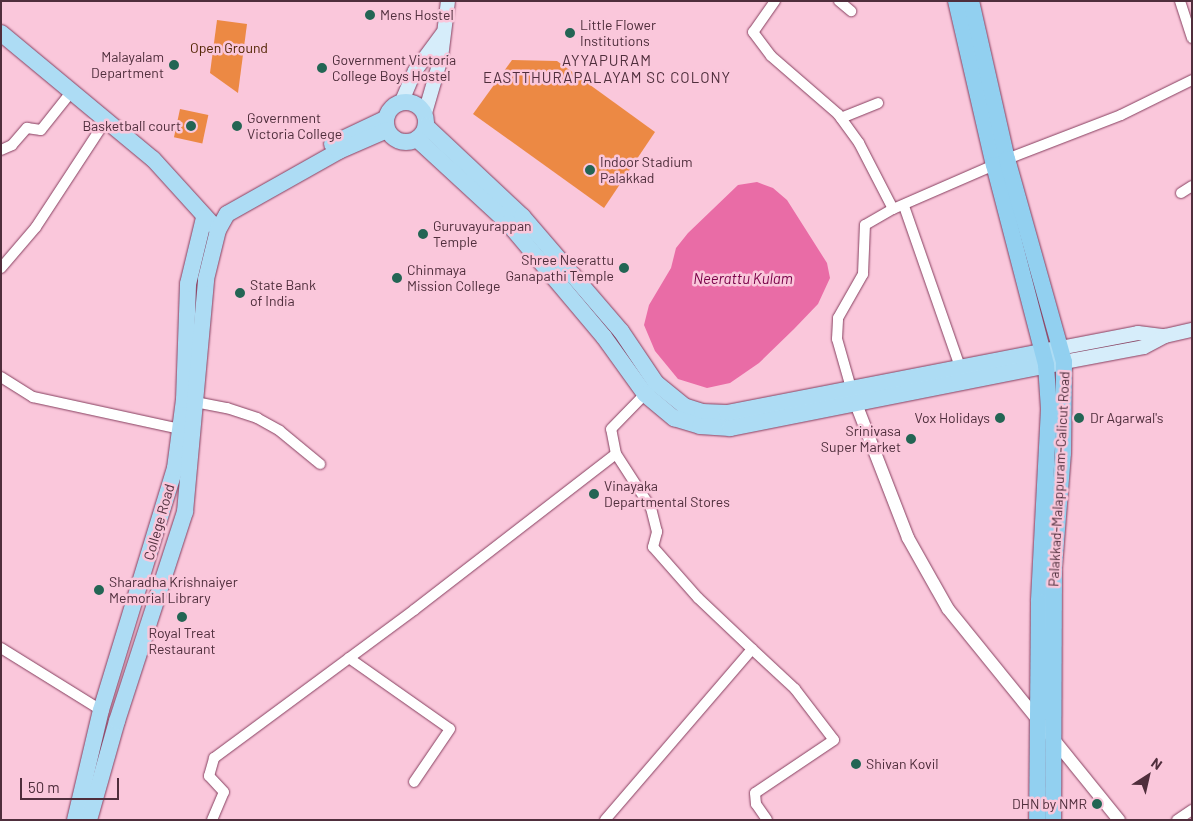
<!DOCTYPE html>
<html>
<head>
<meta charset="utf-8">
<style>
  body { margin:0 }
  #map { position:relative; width:1193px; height:821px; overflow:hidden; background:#fac7db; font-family:Barlow,sans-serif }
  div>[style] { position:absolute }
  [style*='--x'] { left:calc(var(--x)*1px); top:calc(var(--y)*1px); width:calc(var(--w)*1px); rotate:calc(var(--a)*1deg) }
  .green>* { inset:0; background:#ec8944; transform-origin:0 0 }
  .water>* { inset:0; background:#e96ca6 }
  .roads { filter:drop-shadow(0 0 1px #863f5f) drop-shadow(0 0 1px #863f5f) }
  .minor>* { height:10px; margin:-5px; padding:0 5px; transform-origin:5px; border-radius:5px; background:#fff }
  .tertiary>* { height:12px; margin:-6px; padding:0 6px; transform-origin:6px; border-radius:6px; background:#fff }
  .secondary>* { height:14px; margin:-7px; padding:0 7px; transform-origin:7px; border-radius:7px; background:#d6edfa }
  .primary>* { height:16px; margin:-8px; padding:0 8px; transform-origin:8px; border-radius:8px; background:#addcf4 }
  .primary>.ring { margin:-8px; padding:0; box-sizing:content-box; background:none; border:16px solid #addcf4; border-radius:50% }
  .trunk>* { height:16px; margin:-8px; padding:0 8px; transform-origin:8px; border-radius:8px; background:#92d0f0 }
  .dots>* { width:14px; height:14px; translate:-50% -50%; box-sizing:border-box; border:2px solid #fac7db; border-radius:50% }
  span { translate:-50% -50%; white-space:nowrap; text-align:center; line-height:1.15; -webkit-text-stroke:5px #fac7db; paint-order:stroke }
  .poi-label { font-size:14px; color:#4f2e3c }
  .left { translate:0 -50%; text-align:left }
  .right { translate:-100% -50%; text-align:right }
  .park-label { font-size:14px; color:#502402 }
  .street-label { font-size:14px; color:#4f2e3c }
  .neighbourhood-label { font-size:15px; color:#4f2e3c; letter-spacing:1px }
  .water-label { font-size:15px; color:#790048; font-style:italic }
  .frame { position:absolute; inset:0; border:2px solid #4f2e3c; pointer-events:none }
  .north { position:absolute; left:1123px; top:751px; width:50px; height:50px; -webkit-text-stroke:4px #fac7db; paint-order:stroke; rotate:35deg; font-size:14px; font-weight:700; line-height:20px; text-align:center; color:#4f2e3c }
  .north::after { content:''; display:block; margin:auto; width:18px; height:22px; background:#4f2e3c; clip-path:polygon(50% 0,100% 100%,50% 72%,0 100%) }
  .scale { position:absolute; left:20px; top:778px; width:99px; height:22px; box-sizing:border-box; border:2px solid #4f2e3c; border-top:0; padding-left:6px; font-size:15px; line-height:18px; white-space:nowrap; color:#4f2e3c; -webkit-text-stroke:4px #fac7db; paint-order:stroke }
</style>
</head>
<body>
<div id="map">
  <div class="green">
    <i style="clip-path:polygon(217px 20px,247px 24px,238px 93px,210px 73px)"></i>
    <i style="clip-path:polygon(512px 60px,557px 61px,655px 132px,604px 208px,473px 114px)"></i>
    <i style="left:180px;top:109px;width:29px;height:29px;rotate:12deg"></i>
  </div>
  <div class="water">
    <i style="clip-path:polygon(757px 182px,773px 188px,787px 200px,827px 263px,830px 278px,818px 304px,794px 329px,759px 363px,730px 383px,707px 388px,678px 379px,655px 351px,644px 325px,649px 305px,671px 268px,676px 248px,688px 233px,738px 185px)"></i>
  </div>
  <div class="roads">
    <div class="minor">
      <i style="--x:775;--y:1;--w:38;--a:125"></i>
      <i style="--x:753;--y:32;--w:30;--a:53"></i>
      <i style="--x:771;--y:56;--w:89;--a:40.9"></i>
      <i style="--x:838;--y:114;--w:36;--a:54"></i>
      <i style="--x:859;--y:143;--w:74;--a:62.7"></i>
      <i style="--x:839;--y:1;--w:16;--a:40"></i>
      <i style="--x:1180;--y:1;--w:39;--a:72"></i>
      <i style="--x:841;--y:118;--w:40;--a:-22"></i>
      <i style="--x:1;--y:150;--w:12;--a:-24"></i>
      <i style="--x:12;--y:145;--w:23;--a:-49"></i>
      <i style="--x:27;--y:128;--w:14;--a:8"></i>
      <i style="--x:41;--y:130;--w:50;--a:-51.5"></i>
      <i style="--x:1007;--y:159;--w:122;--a:-21.1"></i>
      <i style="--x:1121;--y:115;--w:79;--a:-26.2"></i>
      <i style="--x:1181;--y:193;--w:13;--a:-32"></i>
      <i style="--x:904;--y:206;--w:170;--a:70.8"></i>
      <i style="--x:1;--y:268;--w:54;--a:-49.5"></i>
      <i style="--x:36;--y:227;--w:128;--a:-56.8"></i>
      <i style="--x:1;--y:377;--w:38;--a:32"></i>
      <i style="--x:33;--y:397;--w:150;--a:12.3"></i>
      <i style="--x:851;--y:388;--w:51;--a:-105.9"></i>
      <i style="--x:837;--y:339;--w:21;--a:-87"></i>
      <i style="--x:838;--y:318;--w:51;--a:-60.4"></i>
      <i style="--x:863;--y:274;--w:49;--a:-87.7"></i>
      <i style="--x:865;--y:225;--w:32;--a:-30"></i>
      <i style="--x:893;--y:209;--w:110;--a:-23.5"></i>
      <i style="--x:190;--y:401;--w:38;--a:11"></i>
      <i style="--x:227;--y:408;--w:32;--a:18"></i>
      <i style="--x:257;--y:418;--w:26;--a:29"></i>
      <i style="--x:280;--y:431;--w:52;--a:39.5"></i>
      <i style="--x:1;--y:648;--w:118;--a:31.8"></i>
      <i style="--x:752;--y:649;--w:59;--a:42.9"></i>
      <i style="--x:795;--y:689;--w:64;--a:52.6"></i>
      <i style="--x:834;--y:740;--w:95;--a:146.1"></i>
      <i style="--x:755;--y:793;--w:11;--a:85"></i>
      <i style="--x:756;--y:804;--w:19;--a:55"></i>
      <i style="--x:349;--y:658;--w:123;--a:35.1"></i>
      <i style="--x:450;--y:729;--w:64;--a:124.2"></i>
      <i style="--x:212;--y:820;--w:30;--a:-67"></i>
      <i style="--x:224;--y:792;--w:22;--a:-133"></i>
      <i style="--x:209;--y:776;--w:19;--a:-74"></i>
      <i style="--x:214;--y:758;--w:249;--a:-36.5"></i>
      <i style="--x:414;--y:610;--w:255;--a:-37.7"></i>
      <i style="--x:605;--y:820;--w:225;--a:-49.3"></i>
      <i style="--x:752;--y:649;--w:74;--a:-136.6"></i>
      <i style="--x:698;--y:598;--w:68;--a:-131.4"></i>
      <i style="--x:653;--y:547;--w:16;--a:-75"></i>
      <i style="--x:657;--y:532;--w:25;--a:-104"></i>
      <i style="--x:651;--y:508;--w:64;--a:-122.9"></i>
      <i style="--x:616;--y:454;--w:25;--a:-101"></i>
      <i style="--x:611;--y:429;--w:54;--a:-45.7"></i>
      <i style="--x:1177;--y:820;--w:18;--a:-34"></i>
    </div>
    <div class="tertiary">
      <i style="--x:853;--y:396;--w:152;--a:68.8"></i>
      <i style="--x:908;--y:538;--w:81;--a:60.6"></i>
      <i style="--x:948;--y:609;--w:272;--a:51"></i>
    </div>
    <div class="secondary">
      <i style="--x:402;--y:101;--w:33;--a:-67"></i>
      <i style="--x:415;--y:71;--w:47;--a:-53.6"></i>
      <i style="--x:425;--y:113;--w:57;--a:-73.8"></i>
      <i style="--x:441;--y:58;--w:57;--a:-83"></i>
      <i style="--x:1060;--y:348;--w:79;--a:-10.9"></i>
      <i style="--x:1138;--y:333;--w:26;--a:7"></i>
      <i style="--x:1064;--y:362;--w:81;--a:-10.6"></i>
      <i style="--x:1144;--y:347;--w:24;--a:-28"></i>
      <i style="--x:1165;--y:336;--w:28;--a:-13"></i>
    </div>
    <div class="primary">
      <i style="--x:1;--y:33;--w:197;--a:39.7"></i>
      <i style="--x:153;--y:159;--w:88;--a:47.8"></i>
      <i class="ring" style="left:386px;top:102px;width:24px;height:24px"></i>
      <i style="--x:426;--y:126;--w:132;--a:43.2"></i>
      <i style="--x:522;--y:216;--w:152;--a:49.3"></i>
      <i style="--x:621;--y:331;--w:63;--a:56.1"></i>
      <i style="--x:656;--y:383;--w:36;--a:39"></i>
      <i style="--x:684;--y:406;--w:19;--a:18"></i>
      <i style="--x:702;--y:412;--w:25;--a:2"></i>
      <i style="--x:727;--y:413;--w:334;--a:-11"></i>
      <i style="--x:417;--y:139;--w:124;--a:42.7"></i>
      <i style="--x:508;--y:223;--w:149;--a:49.9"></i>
      <i style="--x:604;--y:337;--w:70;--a:54.3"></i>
      <i style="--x:645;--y:394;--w:38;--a:40"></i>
      <i style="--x:674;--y:418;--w:27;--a:17"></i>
      <i style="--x:700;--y:426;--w:30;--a:4"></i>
      <i style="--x:730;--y:428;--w:340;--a:-11.2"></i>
      <i style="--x:332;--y:144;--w:59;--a:-25.3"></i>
      <i style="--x:75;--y:820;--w:113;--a:-76.7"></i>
      <i style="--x:101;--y:710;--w:253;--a:-73"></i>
      <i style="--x:175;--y:468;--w:69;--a:-82.5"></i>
      <i style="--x:184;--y:400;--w:116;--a:-88"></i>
      <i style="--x:188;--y:284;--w:68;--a:-76.4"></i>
      <i style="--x:89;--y:820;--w:103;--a:-74.2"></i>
      <i style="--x:117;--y:721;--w:220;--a:-72"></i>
      <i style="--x:185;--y:512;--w:234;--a:-84.8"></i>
      <i style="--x:206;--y:279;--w:50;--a:-76.2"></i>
      <i style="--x:218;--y:230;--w:18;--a:-61"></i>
      <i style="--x:227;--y:214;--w:129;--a:-29.4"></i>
      <i style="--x:339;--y:151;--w:52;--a:-23.6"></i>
    </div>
    <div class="trunk">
      <i style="--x:956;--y:1;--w:168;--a:77"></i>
      <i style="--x:994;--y:165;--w:207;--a:75.4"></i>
      <i style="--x:1046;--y:365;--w:44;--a:86.1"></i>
      <i style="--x:1049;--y:409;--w:193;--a:93"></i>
      <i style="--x:1039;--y:602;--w:218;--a:90.5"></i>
      <i style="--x:971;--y:1;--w:162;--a:77.2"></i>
      <i style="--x:1007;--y:159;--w:211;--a:74.3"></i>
      <i style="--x:1064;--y:362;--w:91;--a:90.6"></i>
      <i style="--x:1063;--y:453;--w:114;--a:94.5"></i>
      <i style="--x:1054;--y:567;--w:253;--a:90.2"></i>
    </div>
  </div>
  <div class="dots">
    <i style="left:370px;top:15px;background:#236554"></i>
    <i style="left:570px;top:33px;background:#236554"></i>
    <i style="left:174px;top:65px;background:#236554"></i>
    <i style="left:322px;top:68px;background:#236554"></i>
    <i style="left:191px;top:126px;background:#236554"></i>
    <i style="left:237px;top:126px;background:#236554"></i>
    <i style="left:590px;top:170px;background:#236554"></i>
    <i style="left:423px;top:234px;background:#236554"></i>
    <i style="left:624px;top:268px;background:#236554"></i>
    <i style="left:397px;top:278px;background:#236554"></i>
    <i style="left:240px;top:293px;background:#236554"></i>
    <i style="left:1000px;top:418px;background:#236554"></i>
    <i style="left:1079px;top:418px;background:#236554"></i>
    <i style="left:911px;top:439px;background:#236554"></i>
    <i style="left:594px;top:494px;background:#236554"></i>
    <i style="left:99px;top:590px;background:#236554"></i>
    <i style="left:182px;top:617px;background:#236554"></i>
    <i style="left:856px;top:764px;background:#236554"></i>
    <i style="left:1097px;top:804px;background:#236554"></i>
  </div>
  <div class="poi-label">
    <span class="left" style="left:380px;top:15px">Mens Hostel</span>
    <span class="left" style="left:580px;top:33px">Little Flower<br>Institutions</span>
    <span class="right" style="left:164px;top:65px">Malayalam<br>Department</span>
    <span class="left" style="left:332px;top:68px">Government Victoria<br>College Boys Hostel</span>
    <span class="left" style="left:247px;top:126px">Government<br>Victoria College</span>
    <span class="right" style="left:181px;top:126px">Basketball court</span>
    <span class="left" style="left:600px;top:170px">Indoor Stadium<br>Palakkad</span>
    <span class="left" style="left:433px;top:234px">Guruvayurappan<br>Temple</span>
    <span class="right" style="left:614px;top:268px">Shree Neerattu<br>Ganapathi Temple</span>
    <span class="left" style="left:407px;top:278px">Chinmaya<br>Mission College</span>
    <span class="left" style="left:250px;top:293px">State Bank<br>of India</span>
    <span class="right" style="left:990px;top:418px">Vox Holidays</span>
    <span class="left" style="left:1090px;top:418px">Dr Agarwal's</span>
    <span class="right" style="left:901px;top:439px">Srinivasa<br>Super Market</span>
    <span class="left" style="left:604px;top:494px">Vinayaka<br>Departmental Stores</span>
    <span class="left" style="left:109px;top:590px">Sharadha Krishnaiyer<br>Memorial Library</span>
    <span style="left:182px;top:641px">Royal Treat<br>Restaurant</span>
    <span class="left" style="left:866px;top:764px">Shivan Kovil</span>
    <span class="right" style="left:1087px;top:804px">DHN by NMR</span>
  </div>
  <div class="park-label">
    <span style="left:229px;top:48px">Open Ground</span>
  </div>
  <div class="street-label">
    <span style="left:1059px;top:479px;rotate:-87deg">Palakkad-Malappuram-Calicut Road</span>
    <span style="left:159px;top:522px;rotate:-74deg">College Road</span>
  </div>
  <div class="neighbourhood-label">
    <span style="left:607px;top:69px">AYYAPURAM<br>EASTTHURAPALAYAM SC COLONY</span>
  </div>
  <div class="water-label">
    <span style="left:743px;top:279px">Neerattu Kulam</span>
  </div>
  <div class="frame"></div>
  <div class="north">N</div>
  <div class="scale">50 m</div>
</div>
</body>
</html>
